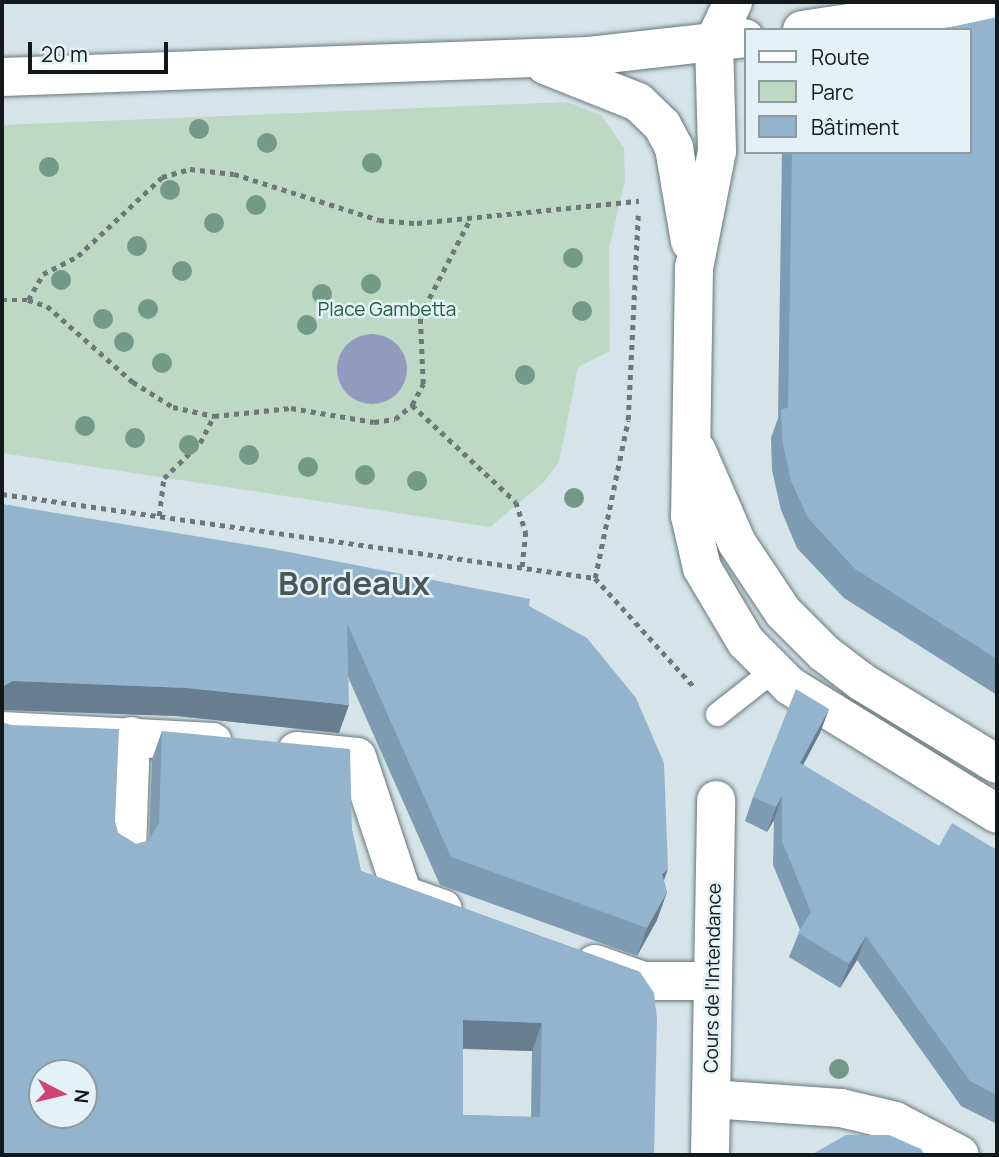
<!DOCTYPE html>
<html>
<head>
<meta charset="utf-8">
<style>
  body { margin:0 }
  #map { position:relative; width:999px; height:1157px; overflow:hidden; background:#d4e4e8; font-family:Manrope,sans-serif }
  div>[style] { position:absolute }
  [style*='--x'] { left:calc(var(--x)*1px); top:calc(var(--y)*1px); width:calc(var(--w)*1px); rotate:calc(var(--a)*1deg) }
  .green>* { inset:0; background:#bdd8c5 }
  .water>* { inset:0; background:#919bbd }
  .round { border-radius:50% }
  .path>* { height:4.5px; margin-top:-2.25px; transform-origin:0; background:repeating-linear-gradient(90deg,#6d787a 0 5px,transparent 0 10px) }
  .roads { filter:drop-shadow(0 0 2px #69777b) drop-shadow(0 0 2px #69777b) }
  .lane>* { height:23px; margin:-11.5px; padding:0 11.5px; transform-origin:11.5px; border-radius:11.5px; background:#fff }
  .street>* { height:38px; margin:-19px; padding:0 19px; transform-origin:19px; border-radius:19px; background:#fff }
  .secondary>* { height:38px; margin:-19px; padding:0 19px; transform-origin:19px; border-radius:19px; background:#fff }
  .trees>* { width:20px; height:20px; margin:-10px; border-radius:50%; background:#749988 }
  .wall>* { inset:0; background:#7f9bb1 }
  .shaded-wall>* { inset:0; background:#687e90 }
  .building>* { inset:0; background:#94b4ce }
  span { translate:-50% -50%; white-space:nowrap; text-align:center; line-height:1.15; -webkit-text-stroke:5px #e2f2f6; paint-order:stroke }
  .park-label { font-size:19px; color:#255c3a }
  .street-label { font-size:19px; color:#13191a }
  .town-label { font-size:33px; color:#49575a; font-weight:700 }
  .frame { position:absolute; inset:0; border:4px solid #13191a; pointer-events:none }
  .legend { position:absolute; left:744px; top:28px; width:228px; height:126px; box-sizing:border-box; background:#e2f2f6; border:2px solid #8f9b9e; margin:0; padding:9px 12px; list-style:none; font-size:21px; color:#13191a }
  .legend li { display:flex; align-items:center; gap:14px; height:35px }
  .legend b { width:35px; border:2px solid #8f9b9e }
  .north { position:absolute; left:28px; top:1059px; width:70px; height:70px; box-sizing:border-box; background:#e2f2f6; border:2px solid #8f9b9e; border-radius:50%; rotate:97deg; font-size:19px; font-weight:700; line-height:28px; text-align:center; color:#13191a }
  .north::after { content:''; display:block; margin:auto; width:24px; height:32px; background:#d04475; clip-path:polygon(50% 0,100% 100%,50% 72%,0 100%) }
  .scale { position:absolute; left:28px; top:42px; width:140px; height:32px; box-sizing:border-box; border:4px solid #13191a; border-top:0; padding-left:9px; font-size:21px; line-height:24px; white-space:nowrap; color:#13191a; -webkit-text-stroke:5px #e2f2f6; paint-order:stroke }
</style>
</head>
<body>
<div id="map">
  <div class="green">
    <i style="clip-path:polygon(568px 102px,602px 116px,624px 148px,625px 181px,609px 249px,610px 351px,578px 367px,559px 462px,544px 482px,490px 527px,2px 453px,2px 125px)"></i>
  </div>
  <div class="water">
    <i class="round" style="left:337px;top:334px;width:70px;height:70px"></i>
  </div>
  <div class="path">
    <i style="--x:2;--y:300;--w:26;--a:0"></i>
    <i style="--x:28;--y:300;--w:30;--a:-60"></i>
    <i style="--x:43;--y:274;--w:39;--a:-27"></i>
    <i style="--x:78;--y:256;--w:115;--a:-43.2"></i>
    <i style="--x:162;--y:177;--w:29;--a:-16"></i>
    <i style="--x:190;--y:169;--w:44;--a:6.5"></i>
    <i style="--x:234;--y:174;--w:152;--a:17.6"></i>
    <i style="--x:379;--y:220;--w:38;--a:5"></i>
    <i style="--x:417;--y:223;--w:223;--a:-5.7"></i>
    <i style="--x:28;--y:300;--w:20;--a:18"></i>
    <i style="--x:47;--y:306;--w:115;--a:41.5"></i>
    <i style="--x:133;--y:382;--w:47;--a:32"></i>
    <i style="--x:173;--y:407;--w:42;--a:12.4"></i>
    <i style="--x:412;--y:405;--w:142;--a:43"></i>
    <i style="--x:516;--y:502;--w:32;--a:72"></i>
    <i style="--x:526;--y:532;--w:36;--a:96"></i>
    <i style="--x:2;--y:494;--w:599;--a:8.06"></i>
    <i style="--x:595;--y:578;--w:149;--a:47.7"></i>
    <i style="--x:159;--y:516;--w:38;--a:-83"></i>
    <i style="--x:164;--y:478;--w:50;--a:-44.2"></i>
    <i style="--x:200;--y:443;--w:30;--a:-63"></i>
    <i style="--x:214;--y:416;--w:77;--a:-5.9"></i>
    <i style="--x:291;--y:408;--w:84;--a:9.6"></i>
    <i style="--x:374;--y:422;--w:21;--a:-8"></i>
    <i style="--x:395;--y:419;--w:22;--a:-39"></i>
    <i style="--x:412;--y:405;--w:24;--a:-62"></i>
    <i style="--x:423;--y:384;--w:68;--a:-92.5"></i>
    <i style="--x:420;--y:316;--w:107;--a:-62.7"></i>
    <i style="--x:595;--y:578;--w:161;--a:-78.2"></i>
    <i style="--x:628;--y:420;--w:205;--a:-87.2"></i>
  </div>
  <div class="roads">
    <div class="lane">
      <i style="--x:717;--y:714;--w:71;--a:-38.2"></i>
    </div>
    <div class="street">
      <i style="--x:802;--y:30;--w:190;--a:-8.5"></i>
      <i style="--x:714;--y:42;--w:31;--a:-7"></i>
      <i style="--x:2;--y:731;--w:211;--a:3"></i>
      <i style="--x:297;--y:751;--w:60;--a:5.7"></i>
      <i style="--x:357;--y:757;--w:145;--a:71.6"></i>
      <i style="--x:403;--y:895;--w:42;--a:19.3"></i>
      <i style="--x:127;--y:850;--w:114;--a:-88"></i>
      <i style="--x:595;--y:964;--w:51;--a:19.5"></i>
      <i style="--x:643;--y:981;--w:70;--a:0"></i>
      <i style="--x:711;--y:1099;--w:130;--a:4"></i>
      <i style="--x:841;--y:1108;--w:56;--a:13.5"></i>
      <i style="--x:895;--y:1121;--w:73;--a:27.6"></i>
      <i style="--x:710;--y:1155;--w:355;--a:-89"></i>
    </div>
    <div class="secondary">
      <i style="--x:733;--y:2;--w:44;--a:115.4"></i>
      <i style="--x:714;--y:42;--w:109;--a:88.4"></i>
      <i style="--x:717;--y:151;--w:119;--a:101.1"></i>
      <i style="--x:694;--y:268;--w:248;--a:90.9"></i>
      <i style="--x:690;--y:516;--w:53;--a:77"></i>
      <i style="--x:702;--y:568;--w:86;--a:59.3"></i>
      <i style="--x:746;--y:642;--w:62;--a:45"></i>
      <i style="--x:790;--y:686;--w:243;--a:31.7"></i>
      <i style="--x:545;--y:65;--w:100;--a:21.7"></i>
      <i style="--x:638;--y:102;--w:33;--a:44"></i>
      <i style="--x:662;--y:125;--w:26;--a:62"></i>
      <i style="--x:674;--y:148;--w:95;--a:80.3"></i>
      <i style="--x:2;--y:77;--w:587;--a:-2.05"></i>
      <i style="--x:589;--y:56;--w:126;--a:-6.4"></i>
      <i style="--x:697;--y:451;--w:100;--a:66.5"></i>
      <i style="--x:737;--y:543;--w:83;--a:56.3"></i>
      <i style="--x:783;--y:612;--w:58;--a:45"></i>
      <i style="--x:824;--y:653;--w:48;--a:37.3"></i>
      <i style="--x:862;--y:682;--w:158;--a:31.3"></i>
    </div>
  </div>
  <div class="trees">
    <i style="left:199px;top:129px"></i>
    <i style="left:267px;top:143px"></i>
    <i style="left:372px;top:163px"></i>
    <i style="left:49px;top:167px"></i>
    <i style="left:170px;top:190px"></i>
    <i style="left:256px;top:205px"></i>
    <i style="left:214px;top:223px"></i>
    <i style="left:137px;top:246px"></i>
    <i style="left:573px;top:258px"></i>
    <i style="left:182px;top:271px"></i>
    <i style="left:61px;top:280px"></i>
    <i style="left:371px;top:284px"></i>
    <i style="left:322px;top:294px"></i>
    <i style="left:148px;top:309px"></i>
    <i style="left:582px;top:311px"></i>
    <i style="left:103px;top:319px"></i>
    <i style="left:307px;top:325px"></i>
    <i style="left:124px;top:342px"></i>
    <i style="left:162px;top:363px"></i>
    <i style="left:525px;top:375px"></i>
    <i style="left:85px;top:426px"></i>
    <i style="left:135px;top:438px"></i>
    <i style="left:189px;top:445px"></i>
    <i style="left:249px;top:455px"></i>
    <i style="left:308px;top:467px"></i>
    <i style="left:365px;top:475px"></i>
    <i style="left:417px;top:481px"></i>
    <i style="left:574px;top:498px"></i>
    <i style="left:839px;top:1069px"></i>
  </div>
  <div class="wall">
    <i style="clip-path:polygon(997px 17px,997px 695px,844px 598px,797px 548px,781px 510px,772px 470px,771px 438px,778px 418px,782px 152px,969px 152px)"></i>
    <i style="clip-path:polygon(2px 504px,529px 606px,664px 881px,667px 892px,657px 920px,637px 956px,440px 885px,348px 677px,339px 733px,177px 716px,3px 709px)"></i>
    <i style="clip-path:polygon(829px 709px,820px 733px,803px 765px,939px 846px,997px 850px,997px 1124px,961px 1106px,857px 960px,840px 988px,789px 957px,800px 930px,773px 865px,774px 820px,767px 832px,745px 821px,753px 797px)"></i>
    <i style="clip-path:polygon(evenodd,162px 731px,352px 830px,361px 871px,640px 972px,654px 1155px,2px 1155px,115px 822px,118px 833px,136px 844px,148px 841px,149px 839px,152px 759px,162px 731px,463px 1049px,532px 1051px,531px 1117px,463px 1115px,463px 1049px)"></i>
  </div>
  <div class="shaded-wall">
    <i style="clip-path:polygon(13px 681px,187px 688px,349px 705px,339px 733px,177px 716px,2px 710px,2px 687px)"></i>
    <i style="clip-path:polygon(829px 709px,820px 733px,791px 788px,800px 763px)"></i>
    <i style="clip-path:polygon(782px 796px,774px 820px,767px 832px,776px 807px)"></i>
    <i style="clip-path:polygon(668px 869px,658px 897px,662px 874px)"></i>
    <i style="clip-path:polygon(667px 892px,657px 920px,637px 956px,647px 928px)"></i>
    <i style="clip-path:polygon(866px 936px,857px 960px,840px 988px,849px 964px)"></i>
    <i style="clip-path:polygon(463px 1020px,542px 1023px,532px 1051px,452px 1048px)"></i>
  </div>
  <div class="building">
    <i style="clip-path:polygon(997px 17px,997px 659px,855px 569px,808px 518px,791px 481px,782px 440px,781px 409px,788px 408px,792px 152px,969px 152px,969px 30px,937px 30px)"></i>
    <i style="clip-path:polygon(2px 504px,273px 549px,530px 599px,529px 606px,587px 638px,636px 698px,664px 763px,668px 869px,662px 874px,667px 892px,647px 928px,451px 857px,347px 623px,349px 705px,187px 688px,13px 681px,2px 687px)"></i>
    <i style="clip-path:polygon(796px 689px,829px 709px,800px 763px,939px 846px,952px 823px,997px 850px,997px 1095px,970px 1081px,866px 936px,849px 964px,798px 933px,811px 912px,782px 841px,782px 796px,776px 807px,753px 797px)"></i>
    <i style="clip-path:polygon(evenodd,2px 722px,11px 725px,119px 729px,115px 822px,118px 833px,136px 844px,148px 841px,159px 823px,162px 731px,350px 749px,352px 830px,361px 871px,640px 972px,654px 993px,657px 1019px,654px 1155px,2px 1155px,2px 722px,463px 1020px,542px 1023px,540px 1117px,463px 1115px,463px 1020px,2px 722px,42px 1073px,84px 1073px,84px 1115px,42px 1115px,42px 1073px)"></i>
    <i style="clip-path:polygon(846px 1135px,889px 1135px,921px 1149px,925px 1155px,811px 1155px)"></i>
  </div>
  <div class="park-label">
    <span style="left:387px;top:310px">Place Gambetta</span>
  </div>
  <div class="street-label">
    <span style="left:713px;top:978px;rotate:-89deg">Cours de l'Intendance</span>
  </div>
  <div class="town-label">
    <span style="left:354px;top:583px">Bordeaux</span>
  </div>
  <div class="frame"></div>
  <ul class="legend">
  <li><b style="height:9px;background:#fff"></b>Route</li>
  <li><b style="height:19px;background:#bdd8c5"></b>Parc</li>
  <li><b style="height:19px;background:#94b4ce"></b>Bâtiment</li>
  </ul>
  <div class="north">N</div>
  <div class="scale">20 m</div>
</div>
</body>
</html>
